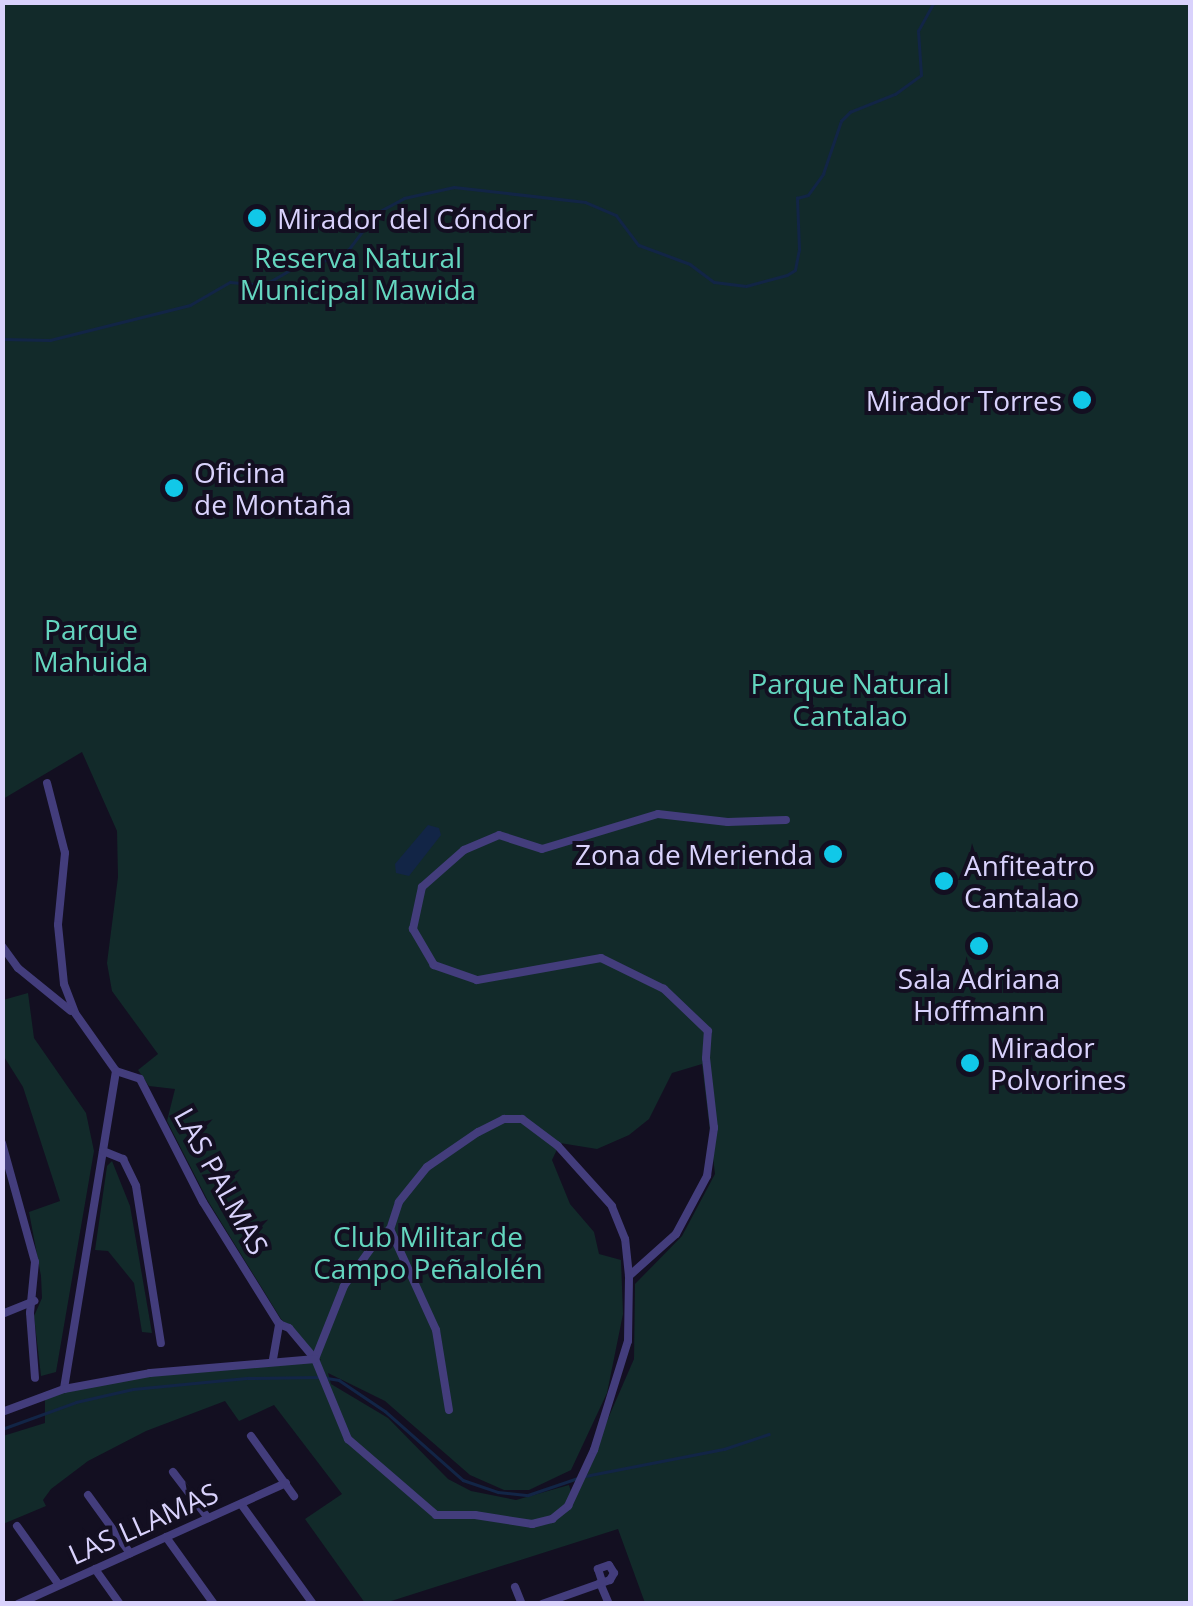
<!DOCTYPE html>
<html>
<head>
<meta charset="utf-8">
<style>
  body { margin:0 }
  #map { position:relative; width:1193px; height:1606px; overflow:hidden; background:#130f21; font-family:"Open Sans",sans-serif }
  div>[style] { position:absolute }
  [style*='--x'] { left:calc(var(--x)*1px); top:calc(var(--y)*1px); width:calc(var(--w)*1px); rotate:calc(var(--a)*1deg) }
  .green>* { inset:0; background:#122a2a }
  .water>* { inset:0; background:#122546 }
  .stream>* { height:2.5px; margin:-1.25px; padding:0 1.25px; transform-origin:1.25px; border-radius:1.25px; background:#122546 }
  .minor>* { height:8px; margin:-4px; padding:0 4px; transform-origin:4px; border-radius:4px; background:#433d7c }
  .dots>* { width:28px; height:28px; translate:-50% -50%; box-sizing:border-box; border:5px solid #130f21; border-radius:50% }
  span { translate:-50% -50%; white-space:nowrap; text-align:center; line-height:1.15; -webkit-text-stroke:8px #130f21; paint-order:stroke }
  .poi-label { font-size:28px; color:#d9d2fc }
  .left { translate:0 -50%; text-align:left }
  .right { translate:-100% -50%; text-align:right }
  .park-label { font-size:28px; color:#64d6bf }
  .street-label { font-size:28px; color:#d9d2fc }
  .frame { position:absolute; inset:0; border:5px solid #d9d2fc; pointer-events:none }
</style>
</head>
<body>
<div id="map">
  <div class="green">
    <i style="clip-path:polygon(evenodd,3px 3px,1190px 3px,1190px 1603px,645px 1603px,618px 1529px,385px 1603px,365px 1603px,305px 1519px,342px 1494px,274px 1405px,239px 1421px,225px 1401px,146px 1431px,88px 1461px,51px 1489px,43px 1500px,46px 1506px,3px 1524px,3px 1436px,45px 1423px,45px 1396px,190px 1368px,321px 1360px,281px 1319px,208px 1201px,167px 1121px,175px 1089px,149px 1086px,138px 1070px,158px 1054px,112px 991px,107px 963px,118px 877px,117px 831px,82px 752px,3px 799px,3px 3px,702px 1064px,715px 1174px,682px 1236px,635px 1284px,634px 1359px,573px 1499px,569px 1485px,516px 1500px,471px 1491px,448px 1479px,388px 1418px,331px 1384px,328px 1373px,385px 1401px,470px 1475px,504px 1490px,529px 1490px,571px 1470px,607px 1393px,623px 1314px,621px 1260px,599px 1254px,594px 1232px,570px 1204px,552px 1160px,560px 1143px,597px 1149px,629px 1135px,649px 1119px,672px 1073px,702px 1064px)"></i>
    <i style="clip-path:polygon(28px 993px,34px 1038px,86px 1113px,94px 1151px,56px 1372px,41px 1376px,34px 1316px,42px 1298px,41px 1276px,29px 1212px,60px 1201px,23px 1087px,3px 1055px,3px 1000px)"></i>
    <i style="clip-path:polygon(112px 1161px,130px 1206px,152px 1333px,142px 1332px,134px 1283px,108px 1251px,95px 1250px,107px 1166px)"></i>
  </div>
  <div class="water">
    <i style="clip-path:polygon(428px 825px,439px 828px,441px 835px,409px 876px,396px 873px,395px 864px)"></i>
  </div>
  <div class="stream">
    <i style="--x:380;--y:211;--w:27;--a:-28"></i>
    <i style="--x:404;--y:198;--w:51;--a:-12.4"></i>
    <i style="--x:454;--y:187;--w:132;--a:6.5"></i>
    <i style="--x:585;--y:202;--w:34;--a:23"></i>
    <i style="--x:616;--y:215;--w:38;--a:53"></i>
    <i style="--x:639;--y:245;--w:54;--a:20.4"></i>
    <i style="--x:690;--y:264;--w:30;--a:37"></i>
    <i style="--x:714;--y:282;--w:32;--a:7"></i>
    <i style="--x:746;--y:286;--w:42;--a:-15"></i>
    <i style="--x:787;--y:275;--w:9;--a:-32"></i>
    <i style="--x:795;--y:270;--w:20;--a:-79"></i>
    <i style="--x:799;--y:250;--w:52;--a:-92.2"></i>
    <i style="--x:797;--y:198;--w:11;--a:-15"></i>
    <i style="--x:808;--y:195;--w:26;--a:-54"></i>
    <i style="--x:823;--y:174;--w:56;--a:-71.2"></i>
    <i style="--x:841;--y:121;--w:13;--a:-45"></i>
    <i style="--x:850;--y:112;--w:48;--a:-21.8"></i>
    <i style="--x:895;--y:94;--w:32;--a:-36"></i>
    <i style="--x:921;--y:75;--w:44;--a:-93.9"></i>
    <i style="--x:918;--y:31;--w:33;--a:-61"></i>
    <i style="--x:2;--y:339;--w:48;--a:1.2"></i>
    <i style="--x:50;--y:340;--w:144;--a:-14"></i>
    <i style="--x:190;--y:305;--w:46;--a:-29.9"></i>
    <i style="--x:230;--y:282;--w:34;--a:5"></i>
    <i style="--x:264;--y:285;--w:34;--a:-30"></i>
    <i style="--x:293;--y:268;--w:22;--a:-8"></i>
    <i style="--x:315;--y:265;--w:38;--a:-25"></i>
    <i style="--x:349;--y:249;--w:39;--a:-53"></i>
    <i style="--x:327;--y:1378;--w:12;--a:9"></i>
    <i style="--x:339;--y:1380;--w:55;--a:34"></i>
    <i style="--x:385;--y:1411;--w:104;--a:41.5"></i>
    <i style="--x:463;--y:1480;--w:37;--a:19"></i>
    <i style="--x:498;--y:1492;--w:30;--a:6"></i>
    <i style="--x:528;--y:1495;--w:53;--a:-18.8"></i>
    <i style="--x:2;--y:1429;--w:79;--a:-20"></i>
    <i style="--x:76;--y:1402;--w:58;--a:-12.8"></i>
    <i style="--x:133;--y:1389;--w:116;--a:-5.5"></i>
    <i style="--x:248;--y:1378;--w:71;--a:-0.8"></i>
    <i style="--x:585;--y:1476;--w:142;--a:-11"></i>
    <i style="--x:724;--y:1449;--w:47;--a:-18.4"></i>
  </div>
  <div class="minor">
    <i style="--x:47;--y:783;--w:72;--a:75.6"></i>
    <i style="--x:65;--y:853;--w:72;--a:95.6"></i>
    <i style="--x:58;--y:925;--w:59;--a:84.2"></i>
    <i style="--x:64;--y:984;--w:31;--a:69"></i>
    <i style="--x:75;--y:1013;--w:71;--a:54.7"></i>
    <i style="--x:116;--y:1071;--w:322;--a:99.3"></i>
    <i style="--x:2;--y:946;--w:27;--a:54"></i>
    <i style="--x:18;--y:968;--w:68;--a:39.1"></i>
    <i style="--x:116;--y:1071;--w:25;--a:18"></i>
    <i style="--x:140;--y:1079;--w:138;--a:62.9"></i>
    <i style="--x:203;--y:1202;--w:144;--a:58.1"></i>
    <i style="--x:279;--y:1324;--w:11;--a:22"></i>
    <i style="--x:289;--y:1328;--w:40;--a:50"></i>
    <i style="--x:315;--y:1359;--w:87;--a:67.6"></i>
    <i style="--x:348;--y:1439;--w:116;--a:40.8"></i>
    <i style="--x:436;--y:1515;--w:39;--a:0"></i>
    <i style="--x:475;--y:1515;--w:58;--a:9"></i>
    <i style="--x:532;--y:1524;--w:21;--a:-14"></i>
    <i style="--x:552;--y:1519;--w:21;--a:-39"></i>
    <i style="--x:568;--y:1506;--w:62;--a:-65.1"></i>
    <i style="--x:594;--y:1450;--w:114;--a:-72.7"></i>
    <i style="--x:628;--y:1341;--w:65;--a:-89.1"></i>
    <i style="--x:629;--y:1276;--w:37;--a:-96"></i>
    <i style="--x:625;--y:1239;--w:35;--a:-112"></i>
    <i style="--x:612;--y:1206;--w:81;--a:-132"></i>
    <i style="--x:558;--y:1146;--w:45;--a:-143.1"></i>
    <i style="--x:522;--y:1119;--w:18;--a:180"></i>
    <i style="--x:504;--y:1119;--w:29;--a:153"></i>
    <i style="--x:478;--y:1132;--w:62;--a:145.5"></i>
    <i style="--x:427;--y:1167;--w:45;--a:128.7"></i>
    <i style="--x:399;--y:1202;--w:28;--a:108"></i>
    <i style="--x:390;--y:1229;--w:17;--a:140"></i>
    <i style="--x:377;--y:1240;--w:57;--a:125.7"></i>
    <i style="--x:344;--y:1286;--w:79;--a:111.7"></i>
    <i style="--x:2;--y:1143;--w:123;--a:74.5"></i>
    <i style="--x:35;--y:1262;--w:51;--a:95.6"></i>
    <i style="--x:30;--y:1313;--w:65;--a:85.6"></i>
    <i style="--x:103;--y:1151;--w:22;--a:22"></i>
    <i style="--x:123;--y:1159;--w:30;--a:64"></i>
    <i style="--x:136;--y:1186;--w:159;--a:81"></i>
    <i style="--x:390;--y:1229;--w:111;--a:65.5"></i>
    <i style="--x:436;--y:1330;--w:81;--a:80.8"></i>
    <i style="--x:629;--y:1276;--w:63;--a:-41.8"></i>
    <i style="--x:676;--y:1234;--w:66;--a:-61.9"></i>
    <i style="--x:707;--y:1176;--w:49;--a:-81.7"></i>
    <i style="--x:714;--y:1128;--w:70;--a:-96.5"></i>
    <i style="--x:706;--y:1058;--w:27;--a:-86"></i>
    <i style="--x:708;--y:1031;--w:61;--a:-136.3"></i>
    <i style="--x:664;--y:989;--w:70;--a:-153.8"></i>
    <i style="--x:601;--y:958;--w:126;--a:169.9"></i>
    <i style="--x:477;--y:980;--w:46;--a:-160.8"></i>
    <i style="--x:434;--y:965;--w:42;--a:-120.3"></i>
    <i style="--x:413;--y:929;--w:43;--a:-77.9"></i>
    <i style="--x:422;--y:887;--w:56;--a:-41.4"></i>
    <i style="--x:464;--y:850;--w:38;--a:-23"></i>
    <i style="--x:499;--y:835;--w:45;--a:18"></i>
    <i style="--x:542;--y:849;--w:121;--a:-16.8"></i>
    <i style="--x:658;--y:814;--w:70;--a:6.5"></i>
    <i style="--x:728;--y:822;--w:58;--a:-2"></i>
    <i style="--x:2;--y:1314;--w:35;--a:-22"></i>
    <i style="--x:273;--y:1359;--w:36;--a:-80"></i>
    <i style="--x:2;--y:1412;--w:66;--a:-20.4"></i>
    <i style="--x:64;--y:1389;--w:87;--a:-10.5"></i>
    <i style="--x:150;--y:1373;--w:166;--a:-4.8"></i>
    <i style="--x:251;--y:1436;--w:74;--a:54.4"></i>
    <i style="--x:173;--y:1472;--w:58;--a:52.7"></i>
    <i style="--x:88;--y:1495;--w:72;--a:54.1"></i>
    <i style="--x:241;--y:1504;--w:123;--a:54.2"></i>
    <i style="--x:17;--y:1526;--w:72;--a:54.6"></i>
    <i style="--x:166;--y:1537;--w:82;--a:54.4"></i>
    <i style="--x:95;--y:1569;--w:43;--a:54.5"></i>
    <i style="--x:600;--y:1583;--w:23;--a:67"></i>
    <i style="--x:515;--y:1587;--w:18;--a:68"></i>
    <i style="--x:18;--y:1604;--w:294;--a:-24.3"></i>
    <i style="--x:542;--y:1604;--w:72;--a:-19.4"></i>
    <i style="--x:610;--y:1580;--w:8;--a:-60"></i>
    <i style="--x:614;--y:1573;--w:9;--a:-122"></i>
    <i style="--x:609;--y:1565;--w:12;--a:160"></i>
    <i style="--x:598;--y:1569;--w:13;--a:72"></i>
  </div>
  <div class="dots">
    <i style="left:257px;top:218px;background:#11c8e8"></i>
    <i style="left:1082px;top:400px;background:#11c8e8"></i>
    <i style="left:174px;top:488px;background:#11c8e8"></i>
    <i style="left:833px;top:854px;background:#11c8e8"></i>
    <i style="left:944px;top:881px;background:#11c8e8"></i>
    <i style="left:979px;top:946px;background:#11c8e8"></i>
    <i style="left:970px;top:1063px;background:#11c8e8"></i>
  </div>
  <div class="poi-label">
    <span class="left" style="left:277px;top:218px">Mirador del Cóndor</span>
    <span class="right" style="left:1062px;top:400px">Mirador Torres</span>
    <span class="left" style="left:194px;top:488px">Oficina<br>de Montaña</span>
    <span class="right" style="left:813px;top:854px">Zona de Merienda</span>
    <span class="left" style="left:964px;top:881px">Anfiteatro<br>Cantalao</span>
    <span style="left:979px;top:994px">Sala Adriana<br>Hoffmann</span>
    <span class="left" style="left:990px;top:1063px">Mirador<br>Polvorines</span>
  </div>
  <div class="park-label">
    <span style="left:358px;top:273px">Reserva Natural<br>Municipal Mawida</span>
    <span style="left:91px;top:645px">Parque<br>Mahuida</span>
    <span style="left:850px;top:699px">Parque Natural<br>Cantalao</span>
    <span style="left:428px;top:1252px">Club Militar de<br>Campo Peñalolén</span>
  </div>
  <div class="street-label">
    <span style="left:222px;top:1181px;rotate:61deg">LAS PALMAS</span>
    <span style="left:143px;top:1523px;rotate:-24deg">LAS LLAMAS</span>
  </div>
  <div class="frame"></div>
</div>
</body>
</html>
